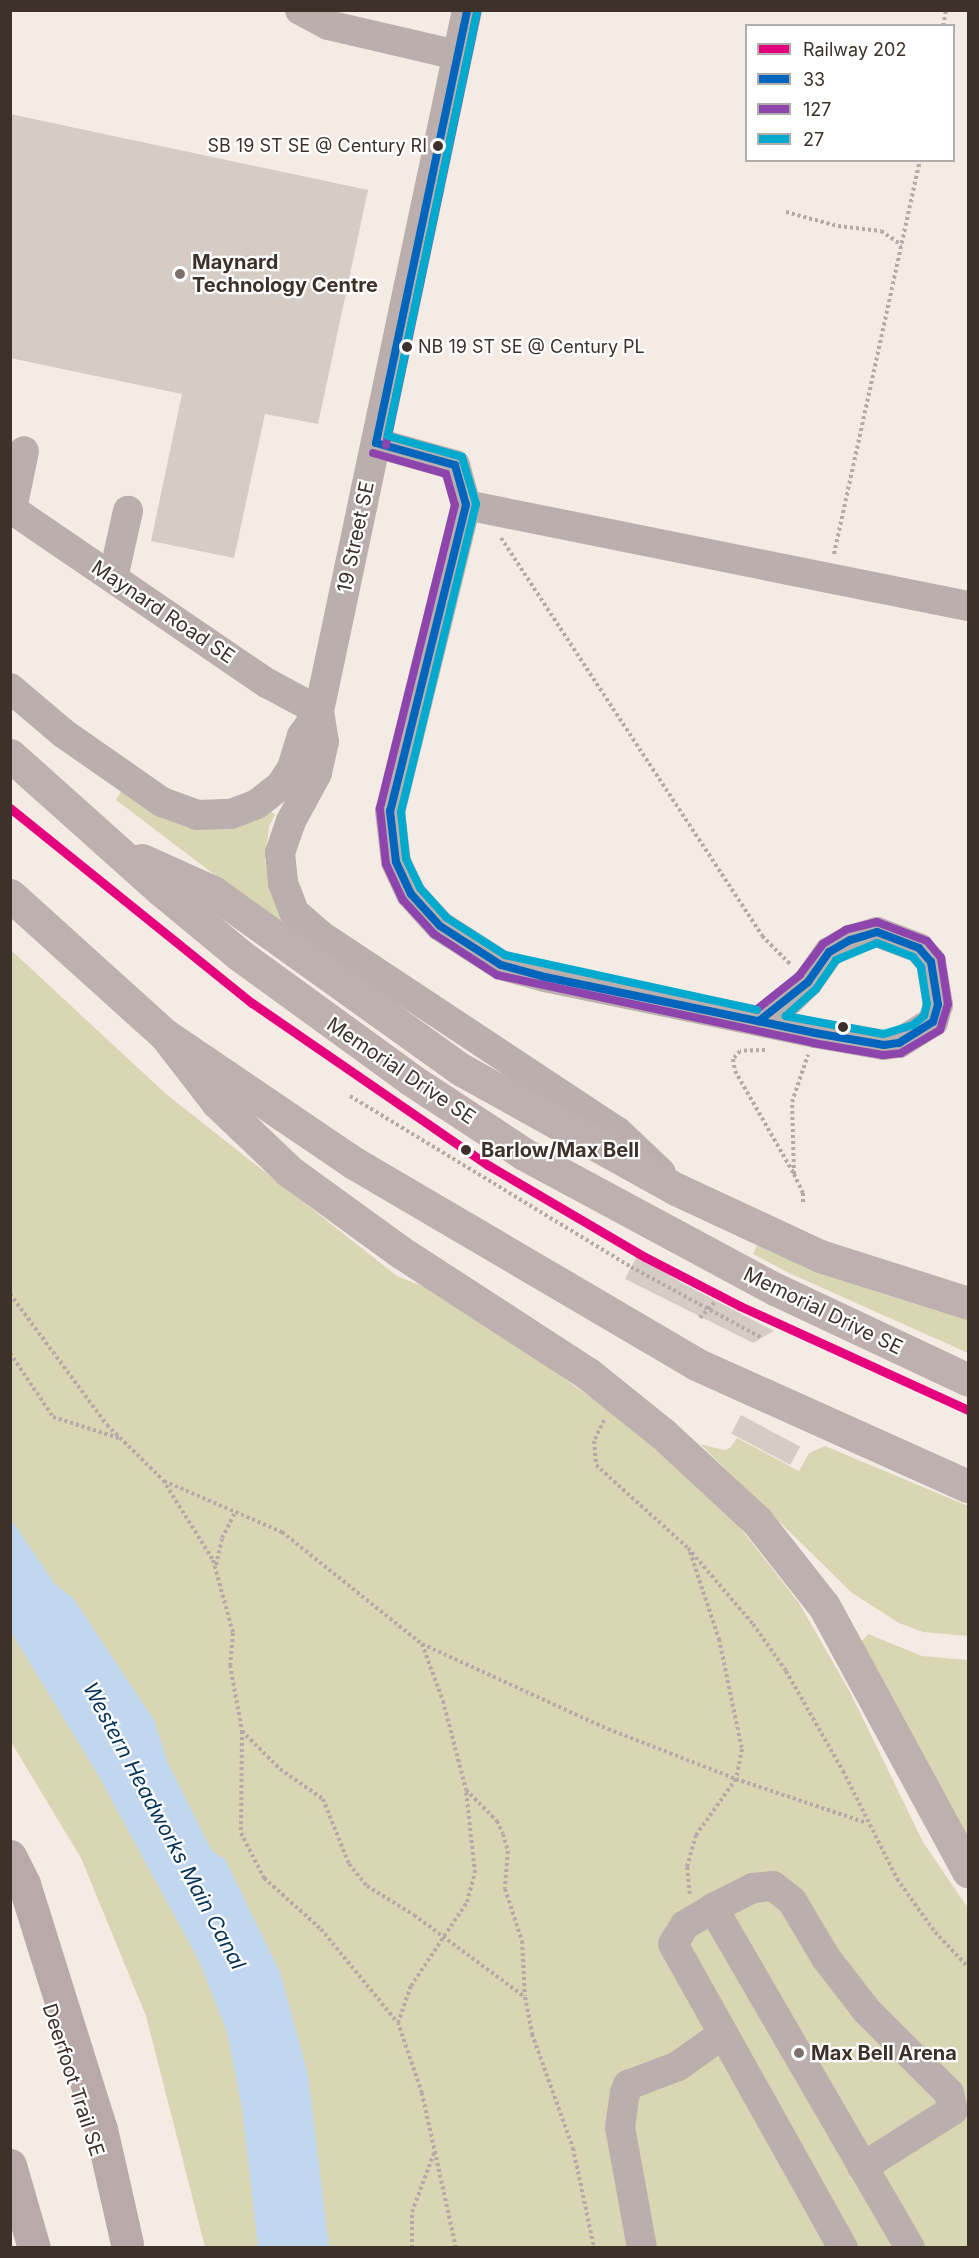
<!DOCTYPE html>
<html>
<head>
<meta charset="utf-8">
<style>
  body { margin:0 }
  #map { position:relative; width:979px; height:2258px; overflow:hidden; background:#f5ebe5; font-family:Inter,sans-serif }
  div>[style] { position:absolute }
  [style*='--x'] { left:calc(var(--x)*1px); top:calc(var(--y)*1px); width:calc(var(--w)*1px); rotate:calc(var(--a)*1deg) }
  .green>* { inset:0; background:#d9d6b3 }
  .water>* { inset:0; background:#c1d7ef }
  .building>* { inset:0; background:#d6ccc6; transform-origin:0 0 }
  .path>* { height:4px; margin-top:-2px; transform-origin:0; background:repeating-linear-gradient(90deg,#b5aaa8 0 3px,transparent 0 6px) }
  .minor>* { height:30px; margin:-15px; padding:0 15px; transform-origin:15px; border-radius:15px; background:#bbafad }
  .major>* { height:33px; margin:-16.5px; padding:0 16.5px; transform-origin:16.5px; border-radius:16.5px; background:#beb0ae }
  .highway>* { height:33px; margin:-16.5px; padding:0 16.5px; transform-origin:16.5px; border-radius:16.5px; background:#b9aaa9 }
  .bus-1>* { height:8px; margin:-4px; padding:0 4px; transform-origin:4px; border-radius:4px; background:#0065bd }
  .bus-2>* { height:8px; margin:-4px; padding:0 4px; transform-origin:4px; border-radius:4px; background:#8e44ad }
  .bus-3>* { height:8px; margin:-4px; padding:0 4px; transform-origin:4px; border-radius:4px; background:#00a9ce }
  .rail-1>* { height:9px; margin:-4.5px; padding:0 4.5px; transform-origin:4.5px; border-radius:4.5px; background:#e5007d }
  .dots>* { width:16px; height:16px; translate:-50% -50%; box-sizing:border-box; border:3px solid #fff; border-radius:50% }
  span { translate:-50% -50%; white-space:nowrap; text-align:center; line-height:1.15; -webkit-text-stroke:4.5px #fff; paint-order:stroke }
  .bus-label { font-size:18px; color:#3d312a }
  .right { translate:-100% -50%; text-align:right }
  .left { translate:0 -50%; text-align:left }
  .poi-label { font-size:20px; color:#3d312a; font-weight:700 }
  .street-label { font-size:20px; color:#3d312a }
  .stop-label { font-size:20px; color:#3d312a; font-weight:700 }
  .water-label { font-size:21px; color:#053258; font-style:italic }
  .frame { position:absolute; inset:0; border:12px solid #3d312a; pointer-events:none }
  .legend { position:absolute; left:745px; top:24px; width:210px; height:138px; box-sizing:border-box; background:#fff; border:2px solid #b1adaa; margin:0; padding:8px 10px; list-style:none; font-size:18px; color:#3d312a }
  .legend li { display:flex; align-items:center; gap:12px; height:30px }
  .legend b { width:30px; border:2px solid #b1adaa }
</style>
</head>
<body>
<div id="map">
  <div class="green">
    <i style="clip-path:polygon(122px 790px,269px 809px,275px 815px,269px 826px,265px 860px,270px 888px,283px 917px,278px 923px,116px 800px)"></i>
    <i style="clip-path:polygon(11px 950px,166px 1094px,397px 1276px,455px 1299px,637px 1431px,738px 1525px,799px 1603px,850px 1692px,923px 1842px,968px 1908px,968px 2247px,205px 2247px,146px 2016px,81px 1858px,11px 1742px)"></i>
    <i style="clip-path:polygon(757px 1245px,877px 1292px,968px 1320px,968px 1353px,789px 1273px,753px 1254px)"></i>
    <i style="clip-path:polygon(737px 1438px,799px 1471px,809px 1453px,825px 1446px,968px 1506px,968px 1636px,923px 1632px,899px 1623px,852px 1593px,700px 1444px,724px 1450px,730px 1448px)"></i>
    <i style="clip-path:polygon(868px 1634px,922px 1656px,968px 1660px,968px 1853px,860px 1643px)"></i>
  </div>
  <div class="water">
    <i style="clip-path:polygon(11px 1519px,55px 1584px,73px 1598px,154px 1720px,168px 1763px,212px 1851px,225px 1859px,280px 1972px,308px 2074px,329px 2247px,258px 2247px,242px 2108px,227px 2032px,199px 1961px,97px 1773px,11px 1632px)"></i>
  </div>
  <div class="building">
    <i style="clip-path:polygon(10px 114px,368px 190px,318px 424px,265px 414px,234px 558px,151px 541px,182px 394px,10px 358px)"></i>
    <i style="clip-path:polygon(637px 1256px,682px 1283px,774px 1331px,753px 1343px,625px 1279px)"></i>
    <i style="left:741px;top:1415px;width:67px;height:21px;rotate:28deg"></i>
  </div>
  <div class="path">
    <i style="--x:943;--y:26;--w:16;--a:-79"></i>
    <i style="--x:786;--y:212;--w:54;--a:15.1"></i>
    <i style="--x:838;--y:226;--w:43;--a:6.6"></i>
    <i style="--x:881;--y:231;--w:25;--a:34"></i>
    <i style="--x:501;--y:538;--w:476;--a:56.7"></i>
    <i style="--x:762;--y:936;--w:41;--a:45"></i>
    <i style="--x:834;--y:554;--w:403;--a:-77.7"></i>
    <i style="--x:765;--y:1050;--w:25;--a:178"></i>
    <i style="--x:740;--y:1051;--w:11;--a:131"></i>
    <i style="--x:733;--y:1059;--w:12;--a:81"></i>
    <i style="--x:735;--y:1071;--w:119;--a:60.2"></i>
    <i style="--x:794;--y:1174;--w:21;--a:65"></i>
    <i style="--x:803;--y:1193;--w:12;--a:90"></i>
    <i style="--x:350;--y:1096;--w:329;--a:31.3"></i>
    <i style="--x:631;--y:1267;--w:149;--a:28.5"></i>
    <i style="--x:794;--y:1174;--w:72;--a:-91.6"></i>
    <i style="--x:792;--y:1102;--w:50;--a:-71.2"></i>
    <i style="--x:10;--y:1294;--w:163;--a:53.5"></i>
    <i style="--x:107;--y:1425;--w:78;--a:44.5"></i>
    <i style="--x:163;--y:1480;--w:94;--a:58"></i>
    <i style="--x:213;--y:1560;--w:76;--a:74.7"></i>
    <i style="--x:233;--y:1633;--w:32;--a:95"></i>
    <i style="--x:230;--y:1665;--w:67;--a:79.7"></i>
    <i style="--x:242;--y:1731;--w:54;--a:45"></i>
    <i style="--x:280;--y:1769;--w:52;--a:34.9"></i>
    <i style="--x:323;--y:1799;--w:70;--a:68.2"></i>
    <i style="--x:349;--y:1864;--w:28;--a:51"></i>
    <i style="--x:367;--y:1886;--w:55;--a:31.7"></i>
    <i style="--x:414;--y:1915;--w:138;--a:36.5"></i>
    <i style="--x:525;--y:1997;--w:38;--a:79"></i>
    <i style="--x:532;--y:2034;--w:121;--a:70.2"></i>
    <i style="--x:573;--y:2148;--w:102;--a:78.1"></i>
    <i style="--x:700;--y:1318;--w:22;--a:-47"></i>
    <i style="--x:10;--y:1353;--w:77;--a:56.1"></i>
    <i style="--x:53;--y:1417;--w:69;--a:17.7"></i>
    <i style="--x:604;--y:1420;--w:23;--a:115"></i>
    <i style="--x:594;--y:1441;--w:24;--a:85"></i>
    <i style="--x:596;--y:1465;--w:124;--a:42.1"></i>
    <i style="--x:688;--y:1548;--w:100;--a:49.5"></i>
    <i style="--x:753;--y:1624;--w:57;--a:54.9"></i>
    <i style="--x:786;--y:1671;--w:115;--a:60.3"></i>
    <i style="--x:843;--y:1771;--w:121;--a:63.4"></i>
    <i style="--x:897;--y:1879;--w:65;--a:54.4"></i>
    <i style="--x:935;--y:1932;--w:48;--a:46.7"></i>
    <i style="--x:164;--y:1481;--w:129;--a:23.4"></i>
    <i style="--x:282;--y:1532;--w:179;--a:38.7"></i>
    <i style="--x:422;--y:1644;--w:205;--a:24.6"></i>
    <i style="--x:608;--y:1729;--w:137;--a:21.3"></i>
    <i style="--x:736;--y:1779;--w:138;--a:18.6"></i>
    <i style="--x:690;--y:1552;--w:92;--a:71.6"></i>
    <i style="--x:719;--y:1639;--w:112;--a:78.2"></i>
    <i style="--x:742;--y:1749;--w:31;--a:101"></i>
    <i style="--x:736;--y:1779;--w:69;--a:125.5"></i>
    <i style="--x:696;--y:1835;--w:33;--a:106"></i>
    <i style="--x:687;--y:1867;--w:27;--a:84"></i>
    <i style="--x:216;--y:1565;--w:28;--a:-77"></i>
    <i style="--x:222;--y:1538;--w:28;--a:-63"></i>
    <i style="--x:422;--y:1644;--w:61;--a:69.8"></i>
    <i style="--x:443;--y:1701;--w:92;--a:75.5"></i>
    <i style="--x:466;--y:1790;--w:44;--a:45"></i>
    <i style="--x:497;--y:1821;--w:14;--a:65"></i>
    <i style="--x:503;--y:1834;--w:18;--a:74"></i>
    <i style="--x:508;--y:1851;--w:38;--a:95"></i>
    <i style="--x:505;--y:1889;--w:55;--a:71.9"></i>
    <i style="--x:522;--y:1941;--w:55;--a:86.9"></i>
    <i style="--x:242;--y:1731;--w:102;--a:90.6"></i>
    <i style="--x:241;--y:1833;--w:51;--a:62.9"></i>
    <i style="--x:264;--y:1878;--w:76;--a:41.8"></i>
    <i style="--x:321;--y:1929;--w:120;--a:50.7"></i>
    <i style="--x:412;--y:2248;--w:36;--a:-90"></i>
    <i style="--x:412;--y:2212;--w:63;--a:-69.6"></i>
    <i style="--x:456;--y:2248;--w:159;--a:-102.4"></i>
    <i style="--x:422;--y:2093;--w:74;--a:-108.9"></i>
    <i style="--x:398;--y:2023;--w:39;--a:-71"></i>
    <i style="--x:411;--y:1986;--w:101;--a:-56.3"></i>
    <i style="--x:467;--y:1902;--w:30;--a:-75"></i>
    <i style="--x:475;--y:1873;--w:83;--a:-96.2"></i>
  </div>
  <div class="minor">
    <i style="--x:300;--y:10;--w:32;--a:28"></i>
    <i style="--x:328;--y:25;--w:132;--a:13.1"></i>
    <i style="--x:467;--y:10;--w:716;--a:101.92"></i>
    <i style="--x:319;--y:711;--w:31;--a:81"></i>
    <i style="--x:324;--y:742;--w:32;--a:103"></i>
    <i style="--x:317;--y:773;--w:55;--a:118.4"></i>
    <i style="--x:291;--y:821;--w:34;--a:109"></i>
    <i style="--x:280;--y:853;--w:30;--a:84"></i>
    <i style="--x:283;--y:883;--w:31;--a:69"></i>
    <i style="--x:294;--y:912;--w:35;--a:41"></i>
    <i style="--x:320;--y:935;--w:357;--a:33.5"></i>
    <i style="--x:618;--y:1132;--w:59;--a:43.6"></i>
    <i style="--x:376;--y:443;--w:82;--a:15.6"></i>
    <i style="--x:455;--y:465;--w:41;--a:74.6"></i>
    <i style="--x:466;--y:505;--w:315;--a:103.9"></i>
    <i style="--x:390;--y:811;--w:51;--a:83.3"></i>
    <i style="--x:396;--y:862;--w:35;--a:65"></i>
    <i style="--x:411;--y:894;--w:43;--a:47.8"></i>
    <i style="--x:440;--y:926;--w:72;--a:32.6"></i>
    <i style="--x:501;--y:965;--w:46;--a:15.3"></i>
    <i style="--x:545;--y:977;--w:276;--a:11.7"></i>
    <i style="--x:815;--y:1033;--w:70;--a:9.9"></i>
    <i style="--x:884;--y:1045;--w:15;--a:-8"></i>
    <i style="--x:899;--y:1043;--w:40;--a:-32"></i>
    <i style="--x:933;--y:1022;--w:18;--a:-74"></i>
    <i style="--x:938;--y:1005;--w:44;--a:-99.2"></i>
    <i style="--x:931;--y:962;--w:18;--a:-131"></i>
    <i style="--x:919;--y:948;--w:45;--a:-159.1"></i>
    <i style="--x:877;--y:932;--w:28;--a:163"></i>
    <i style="--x:850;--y:940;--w:24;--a:150"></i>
    <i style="--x:829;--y:952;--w:37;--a:125"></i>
    <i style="--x:808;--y:982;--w:30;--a:136"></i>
    <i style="--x:786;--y:1003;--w:32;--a:146"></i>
    <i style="--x:466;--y:505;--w:512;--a:11.38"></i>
    <i style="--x:10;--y:508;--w:311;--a:34.3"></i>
    <i style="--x:267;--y:683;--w:59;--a:28.3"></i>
    <i style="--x:12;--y:509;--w:59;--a:-78.3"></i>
    <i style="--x:113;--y:578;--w:69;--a:-77.4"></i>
    <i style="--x:10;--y:688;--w:70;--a:40.3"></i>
    <i style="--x:63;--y:733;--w:121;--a:34.9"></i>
    <i style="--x:162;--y:802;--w:37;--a:20"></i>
    <i style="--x:197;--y:815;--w:34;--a:-2"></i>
    <i style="--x:231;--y:814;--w:28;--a:-21"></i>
    <i style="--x:257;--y:804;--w:31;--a:-38"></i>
    <i style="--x:281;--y:785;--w:20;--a:-57"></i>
    <i style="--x:292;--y:768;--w:34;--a:-73"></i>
    <i style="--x:302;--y:736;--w:30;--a:-56"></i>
    <i style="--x:713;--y:1908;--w:45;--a:-26.6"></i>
    <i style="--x:753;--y:1888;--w:20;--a:-6"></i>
    <i style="--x:773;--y:1886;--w:24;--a:38"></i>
    <i style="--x:792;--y:1901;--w:66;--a:59.2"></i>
    <i style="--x:826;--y:1958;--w:67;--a:52.3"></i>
    <i style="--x:867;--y:2011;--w:116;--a:45"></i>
    <i style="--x:949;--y:2093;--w:17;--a:77"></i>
    <i style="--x:953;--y:2110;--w:107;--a:147.7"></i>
    <i style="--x:642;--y:2248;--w:123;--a:-100.3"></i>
    <i style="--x:620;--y:2127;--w:34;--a:-82"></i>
    <i style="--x:625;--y:2093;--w:9;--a:-69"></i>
    <i style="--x:628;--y:2085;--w:53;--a:-20.8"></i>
    <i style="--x:678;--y:2066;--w:55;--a:-35.4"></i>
    <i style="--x:843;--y:2248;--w:348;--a:-119.2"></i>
    <i style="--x:673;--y:1944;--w:22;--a:-58"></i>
    <i style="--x:685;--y:1925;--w:33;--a:-31"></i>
    <i style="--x:713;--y:1908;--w:393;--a:59.9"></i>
  </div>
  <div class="major">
    <i style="--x:10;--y:755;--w:201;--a:41.8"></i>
    <i style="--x:160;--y:889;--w:105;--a:39.6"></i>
    <i style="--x:241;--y:956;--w:209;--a:36"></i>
    <i style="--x:410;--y:1079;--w:136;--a:33.3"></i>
    <i style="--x:524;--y:1154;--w:285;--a:28.3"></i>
    <i style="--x:775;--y:1289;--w:213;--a:25.2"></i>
    <i style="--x:142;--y:860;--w:78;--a:24.3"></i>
    <i style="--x:213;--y:892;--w:306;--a:35.6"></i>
    <i style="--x:462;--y:1070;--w:247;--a:29.1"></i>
    <i style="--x:678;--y:1190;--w:157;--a:24.9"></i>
    <i style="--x:820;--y:1256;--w:155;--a:17.6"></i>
    <i style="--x:10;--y:895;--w:209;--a:42.1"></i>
    <i style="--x:165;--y:1035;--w:228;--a:34.1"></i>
    <i style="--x:354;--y:1163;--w:397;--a:30.4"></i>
    <i style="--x:696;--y:1364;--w:298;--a:24.2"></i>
    <i style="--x:165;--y:1035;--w:85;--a:52.2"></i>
    <i style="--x:217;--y:1102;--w:100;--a:43.8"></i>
    <i style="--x:289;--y:1171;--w:136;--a:36"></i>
    <i style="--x:399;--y:1251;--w:224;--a:33"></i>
    <i style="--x:587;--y:1373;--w:96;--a:38.7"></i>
    <i style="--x:662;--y:1433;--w:129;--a:42.8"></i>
    <i style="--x:757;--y:1521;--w:108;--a:51.8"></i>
    <i style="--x:824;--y:1606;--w:302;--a:61.5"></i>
  </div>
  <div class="highway">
    <i style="--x:10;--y:1856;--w:31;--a:63"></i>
    <i style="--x:24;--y:1884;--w:257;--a:72.6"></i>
    <i style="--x:101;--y:2129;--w:117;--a:77.2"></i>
    <i style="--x:10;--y:2165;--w:86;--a:73.9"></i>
  </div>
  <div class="bus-1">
    <i style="--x:376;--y:443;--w:82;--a:15.6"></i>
    <i style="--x:455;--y:465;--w:41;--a:74.6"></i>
    <i style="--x:466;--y:505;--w:315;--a:103.9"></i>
    <i style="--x:390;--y:811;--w:51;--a:83.3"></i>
    <i style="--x:396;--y:862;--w:35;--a:65"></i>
    <i style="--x:411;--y:894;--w:43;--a:47.8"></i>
    <i style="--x:440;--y:926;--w:72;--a:32.6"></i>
    <i style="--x:501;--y:965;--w:46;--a:15.3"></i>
    <i style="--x:545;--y:977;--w:276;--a:11.7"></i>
    <i style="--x:815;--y:1033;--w:70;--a:9.9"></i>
    <i style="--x:884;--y:1045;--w:15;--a:-8"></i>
    <i style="--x:899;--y:1043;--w:40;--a:-32"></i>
    <i style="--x:933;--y:1022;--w:18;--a:-74"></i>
    <i style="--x:938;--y:1005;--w:44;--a:-99.2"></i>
    <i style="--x:931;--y:962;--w:18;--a:-131"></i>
    <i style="--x:919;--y:948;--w:45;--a:-159.1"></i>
    <i style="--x:877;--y:932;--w:28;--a:163"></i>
    <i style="--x:850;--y:940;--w:24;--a:150"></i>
    <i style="--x:829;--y:952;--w:37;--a:125"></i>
    <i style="--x:808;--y:982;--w:63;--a:141.5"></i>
    <i style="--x:376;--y:443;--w:442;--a:-78.1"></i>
  </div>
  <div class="bus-2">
    <i style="--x:386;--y:445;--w:442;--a:-78.1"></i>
    <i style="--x:373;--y:453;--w:76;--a:16"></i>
    <i style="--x:446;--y:474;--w:32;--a:74"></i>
    <i style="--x:455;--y:505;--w:313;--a:103.9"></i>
    <i style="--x:380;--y:809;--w:55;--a:83.8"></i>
    <i style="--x:386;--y:864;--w:40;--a:65"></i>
    <i style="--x:403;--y:900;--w:46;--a:47.6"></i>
    <i style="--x:434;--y:934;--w:75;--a:33.1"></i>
    <i style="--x:497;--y:975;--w:323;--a:12.1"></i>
    <i style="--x:813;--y:1043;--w:71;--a:9.7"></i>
    <i style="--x:883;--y:1055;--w:18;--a:-6"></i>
    <i style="--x:901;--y:1053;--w:45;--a:-30.5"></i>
    <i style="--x:940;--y:1030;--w:27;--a:-73"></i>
    <i style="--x:948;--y:1004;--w:47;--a:-98.7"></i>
    <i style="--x:941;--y:958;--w:22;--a:-129"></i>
    <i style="--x:927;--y:941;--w:53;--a:-159.2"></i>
    <i style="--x:877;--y:922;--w:32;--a:166"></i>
    <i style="--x:846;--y:930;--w:27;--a:149"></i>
    <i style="--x:823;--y:944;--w:39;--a:127"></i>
    <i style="--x:800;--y:975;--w:56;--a:141.5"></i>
  </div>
  <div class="bus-3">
    <i style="--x:477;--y:12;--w:433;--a:101.9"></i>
    <i style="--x:388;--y:436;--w:77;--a:15.8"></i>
    <i style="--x:462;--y:457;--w:49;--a:73.4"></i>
    <i style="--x:476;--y:504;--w:317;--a:103.7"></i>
    <i style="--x:401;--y:812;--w:47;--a:83.9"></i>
    <i style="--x:406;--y:859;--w:32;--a:64"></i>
    <i style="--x:420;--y:888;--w:40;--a:48"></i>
    <i style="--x:447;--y:918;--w:69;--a:32.5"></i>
    <i style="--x:505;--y:955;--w:258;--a:12.3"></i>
    <i style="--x:877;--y:943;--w:39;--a:21"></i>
    <i style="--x:913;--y:957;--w:13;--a:51"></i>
    <i style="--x:921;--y:967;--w:37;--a:81"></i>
    <i style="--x:927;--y:1004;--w:12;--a:104"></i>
    <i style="--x:924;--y:1016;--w:14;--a:141"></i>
    <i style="--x:913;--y:1025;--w:31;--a:163"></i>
    <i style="--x:883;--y:1034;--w:99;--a:-169.5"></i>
    <i style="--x:786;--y:1016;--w:40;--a:-42"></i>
    <i style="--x:816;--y:989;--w:35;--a:-55"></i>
    <i style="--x:836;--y:960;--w:44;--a:-22.5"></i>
  </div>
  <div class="rail-1">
    <i style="--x:10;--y:808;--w:311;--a:38.9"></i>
    <i style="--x:252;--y:1003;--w:286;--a:34.5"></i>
    <i style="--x:488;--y:1165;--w:182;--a:30.4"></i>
    <i style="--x:645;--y:1257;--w:107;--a:27.3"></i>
    <i style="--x:740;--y:1306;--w:251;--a:24.5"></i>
  </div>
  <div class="dots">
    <i style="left:438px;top:146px;background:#3d312a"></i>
    <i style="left:180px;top:274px;background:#7d726b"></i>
    <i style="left:407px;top:347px;background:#3d312a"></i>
    <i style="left:843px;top:1027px;background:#3d312a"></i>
    <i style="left:466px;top:1150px;background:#3d312a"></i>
    <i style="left:799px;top:2053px;background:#7d726b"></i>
  </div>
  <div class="bus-label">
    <span class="right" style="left:427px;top:146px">SB 19 ST SE @ Century RI</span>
    <span class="left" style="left:418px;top:347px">NB 19 ST SE @ Century PL</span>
  </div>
  <div class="poi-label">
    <span class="left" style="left:192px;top:274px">Maynard<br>Technology Centre</span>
    <span class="left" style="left:811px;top:2053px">Max Bell Arena</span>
  </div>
  <div class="street-label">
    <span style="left:356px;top:537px;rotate:-78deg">19 Street SE</span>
    <span style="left:163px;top:612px;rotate:34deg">Maynard Road SE</span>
    <span style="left:401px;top:1071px;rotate:34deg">Memorial Drive SE</span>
    <span style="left:823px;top:1311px;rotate:26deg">Memorial Drive SE</span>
    <span style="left:73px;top:2080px;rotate:72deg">Deerfoot Trail SE</span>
  </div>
  <div class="stop-label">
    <span class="left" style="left:481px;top:1150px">Barlow/Max Bell</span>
  </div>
  <div class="water-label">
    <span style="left:164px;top:1826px;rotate:62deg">Western Headworks Main Canal</span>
  </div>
  <div class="frame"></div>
  <ul class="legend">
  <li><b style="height:8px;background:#e5007d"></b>Railway 202</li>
  <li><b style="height:8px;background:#0065bd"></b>33</li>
  <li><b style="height:8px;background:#8e44ad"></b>127</li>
  <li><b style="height:8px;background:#00a9ce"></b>27</li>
  </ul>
</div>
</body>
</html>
